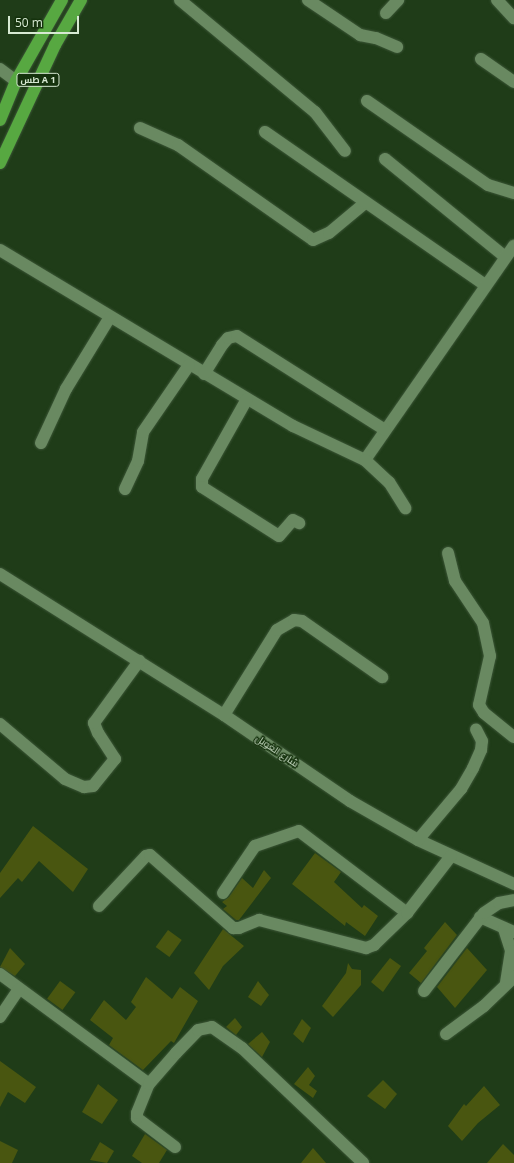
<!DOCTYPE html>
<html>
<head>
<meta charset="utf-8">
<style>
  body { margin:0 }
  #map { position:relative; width:514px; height:1163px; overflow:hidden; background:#1f3c18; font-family:"Open Sans",Cairo,sans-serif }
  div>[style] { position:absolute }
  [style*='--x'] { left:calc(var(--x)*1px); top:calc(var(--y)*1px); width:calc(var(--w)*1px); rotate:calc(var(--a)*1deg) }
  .building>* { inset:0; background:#495610; transform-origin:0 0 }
  .roads { filter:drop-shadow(0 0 1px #3c5637) drop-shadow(0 0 1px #3c5637) }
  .minor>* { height:12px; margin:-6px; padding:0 6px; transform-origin:6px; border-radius:6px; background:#698961 }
  .highway>* { height:12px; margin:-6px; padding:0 6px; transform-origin:6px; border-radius:6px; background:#57a841 }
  span { translate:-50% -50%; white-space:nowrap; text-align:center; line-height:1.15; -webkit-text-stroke:3px #15320d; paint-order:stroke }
  .shield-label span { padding:1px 3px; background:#15320d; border:1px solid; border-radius:3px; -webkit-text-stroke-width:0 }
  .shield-label { font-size:9px; color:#d7e9d3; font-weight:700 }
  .street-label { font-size:10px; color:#d7e9d3 }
  .scale { position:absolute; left:8px; top:16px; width:71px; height:18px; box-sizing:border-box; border:2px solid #d7e9d3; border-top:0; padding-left:5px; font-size:12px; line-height:14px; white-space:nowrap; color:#d7e9d3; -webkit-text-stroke:3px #15320d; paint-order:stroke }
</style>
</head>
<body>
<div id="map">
  <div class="building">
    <i style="clip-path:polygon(33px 826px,88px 869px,73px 892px,39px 861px,22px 882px,18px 878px,0 898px,0 873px)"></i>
    <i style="clip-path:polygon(315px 853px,341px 872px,334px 882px,362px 908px,364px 905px,378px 916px,365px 936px,346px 922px,345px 926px,292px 884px)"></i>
    <i style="clip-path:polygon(264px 870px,271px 878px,239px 920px,236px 920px,223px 909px,227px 906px,222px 902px,229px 897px,242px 878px,253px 888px)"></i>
    <i style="clip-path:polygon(445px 922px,457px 935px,421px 983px,409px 973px,427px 951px,424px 948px)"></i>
    <i style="clip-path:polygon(223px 929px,244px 946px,223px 966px,209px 990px,194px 973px)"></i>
    <i style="left:168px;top:930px;width:17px;height:21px;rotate:36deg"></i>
    <i style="clip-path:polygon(10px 948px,25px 964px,15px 976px,0 967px)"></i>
    <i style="clip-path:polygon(467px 948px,487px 970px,455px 1008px,437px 987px)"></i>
    <i style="clip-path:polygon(390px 958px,401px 966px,383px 992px,371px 982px)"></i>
    <i style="clip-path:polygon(348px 963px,352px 969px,361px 970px,361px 985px,333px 1017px,322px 1006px,346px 973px)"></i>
    <i style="clip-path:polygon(146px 977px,172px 999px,180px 987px,198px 1001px,174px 1043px,171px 1041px,143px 1070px,109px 1045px,113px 1038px,90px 1020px,104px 1000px,126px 1020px,136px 1007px,131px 1002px)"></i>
    <i style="left:60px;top:981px;width:19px;height:22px;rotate:36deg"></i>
    <i style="clip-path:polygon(258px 981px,269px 995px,261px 1006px,248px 997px)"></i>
    <i style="clip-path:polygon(235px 1018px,242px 1027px,236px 1035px,226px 1027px)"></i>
    <i style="clip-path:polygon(302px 1019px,311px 1028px,303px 1043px,293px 1034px)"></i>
    <i style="clip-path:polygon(262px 1032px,270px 1042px,262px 1057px,248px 1044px)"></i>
    <i style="clip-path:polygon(0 1061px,36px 1087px,25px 1103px,8px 1092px,0 1107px)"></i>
    <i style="clip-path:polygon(308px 1067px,315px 1076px,309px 1085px,317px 1091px,313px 1098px,294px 1084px)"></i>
    <i style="clip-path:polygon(383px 1080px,397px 1094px,385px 1109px,367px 1096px)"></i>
    <i style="clip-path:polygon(98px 1084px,118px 1100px,102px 1124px,82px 1112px)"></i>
    <i style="clip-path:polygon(484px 1086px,500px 1105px,478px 1123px,462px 1141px,448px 1126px,464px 1104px,466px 1106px)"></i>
    <i style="clip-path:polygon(145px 1134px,167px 1150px,159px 1163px,142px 1163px,132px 1156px)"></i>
    <i style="clip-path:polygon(0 1141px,18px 1150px,12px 1163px,0 1163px)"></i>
    <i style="clip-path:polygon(100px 1142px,114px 1151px,107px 1163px,90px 1160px)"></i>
    <i style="clip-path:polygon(503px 1144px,514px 1155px,514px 1163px,487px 1163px)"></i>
    <i style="clip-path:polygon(313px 1148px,326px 1163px,301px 1163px)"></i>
  </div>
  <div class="roads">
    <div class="minor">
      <i style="--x:180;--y:0;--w:175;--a:39.7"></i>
      <i style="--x:315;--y:112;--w:49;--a:52.4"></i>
      <i style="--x:308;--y:0;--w:63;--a:33.9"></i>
      <i style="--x:360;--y:35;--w:16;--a:11"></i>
      <i style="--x:376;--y:38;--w:23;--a:23"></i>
      <i style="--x:497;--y:0;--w:25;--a:47"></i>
      <i style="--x:386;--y:13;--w:18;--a:-47"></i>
      <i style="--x:481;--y:59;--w:40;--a:34.9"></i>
      <i style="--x:0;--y:69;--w:20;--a:37"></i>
      <i style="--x:367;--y:101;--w:147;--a:34.8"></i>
      <i style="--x:488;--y:185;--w:27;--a:17"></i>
      <i style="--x:140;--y:128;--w:42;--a:24.1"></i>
      <i style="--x:178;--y:145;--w:165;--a:35.1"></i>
      <i style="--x:313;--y:240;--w:17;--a:-24"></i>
      <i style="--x:329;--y:233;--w:47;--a:-39.8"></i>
      <i style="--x:265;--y:132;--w:268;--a:34.8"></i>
      <i style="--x:385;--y:159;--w:155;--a:39.2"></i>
      <i style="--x:0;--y:250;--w:342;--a:31"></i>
      <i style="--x:293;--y:426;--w:80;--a:25.3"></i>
      <i style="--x:365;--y:460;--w:261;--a:-55.2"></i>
      <i style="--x:204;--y:374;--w:34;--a:-58"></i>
      <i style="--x:222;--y:345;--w:9;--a:-49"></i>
      <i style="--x:228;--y:338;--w:9;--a:-13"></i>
      <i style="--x:237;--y:336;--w:175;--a:32.4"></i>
      <i style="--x:247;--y:399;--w:92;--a:119.4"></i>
      <i style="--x:202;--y:479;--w:8;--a:90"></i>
      <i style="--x:202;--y:487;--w:91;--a:32.5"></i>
      <i style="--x:279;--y:536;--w:21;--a:-49"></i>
      <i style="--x:293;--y:520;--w:7;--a:27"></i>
      <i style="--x:41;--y:443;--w:60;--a:-65.2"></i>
      <i style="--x:66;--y:389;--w:84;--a:-58.6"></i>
      <i style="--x:365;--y:460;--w:33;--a:43"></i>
      <i style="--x:389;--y:482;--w:31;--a:58"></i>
      <i style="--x:125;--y:489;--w:31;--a:-65"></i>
      <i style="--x:138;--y:461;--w:29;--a:-80"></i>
      <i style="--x:143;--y:432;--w:81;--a:-55.5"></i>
      <i style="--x:448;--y:553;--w:29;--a:76"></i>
      <i style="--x:455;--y:581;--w:50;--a:56.3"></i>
      <i style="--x:483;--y:623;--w:34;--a:78"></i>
      <i style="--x:490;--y:656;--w:50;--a:102.7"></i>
      <i style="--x:479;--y:705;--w:9;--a:58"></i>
      <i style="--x:484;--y:713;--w:38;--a:39"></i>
      <i style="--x:0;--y:574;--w:265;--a:32.2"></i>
      <i style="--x:224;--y:715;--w:153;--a:34.3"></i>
      <i style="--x:350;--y:801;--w:78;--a:29.8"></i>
      <i style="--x:418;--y:840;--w:106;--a:24.6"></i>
      <i style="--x:224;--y:715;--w:100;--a:-58.1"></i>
      <i style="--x:277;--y:630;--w:20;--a:-30"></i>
      <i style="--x:294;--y:620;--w:8;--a:7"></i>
      <i style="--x:302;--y:621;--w:98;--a:35"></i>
      <i style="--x:0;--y:724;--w:85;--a:40.2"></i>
      <i style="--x:65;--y:779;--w:21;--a:23"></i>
      <i style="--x:84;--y:787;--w:9;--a:-6"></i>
      <i style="--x:93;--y:786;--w:35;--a:-51"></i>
      <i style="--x:115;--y:759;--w:31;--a:-123"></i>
      <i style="--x:98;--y:733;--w:11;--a:-112"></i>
      <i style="--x:94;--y:723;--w:77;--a:-54"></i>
      <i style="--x:418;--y:840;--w:67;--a:-49.9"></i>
      <i style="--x:461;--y:789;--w:24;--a:-60"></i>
      <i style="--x:473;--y:768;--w:20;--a:-66"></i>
      <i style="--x:481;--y:750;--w:9;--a:-84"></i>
      <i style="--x:482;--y:741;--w:13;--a:-117"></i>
      <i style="--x:223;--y:893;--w:57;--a:-55.8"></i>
      <i style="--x:255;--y:846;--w:46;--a:-18.8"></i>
      <i style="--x:299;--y:831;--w:136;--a:37.2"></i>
      <i style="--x:99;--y:906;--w:69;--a:-46.8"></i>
      <i style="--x:146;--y:856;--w:4;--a:-14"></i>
      <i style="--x:150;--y:855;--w:111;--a:41.3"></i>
      <i style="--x:233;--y:928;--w:6;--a:0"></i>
      <i style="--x:239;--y:928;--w:22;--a:-22"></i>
      <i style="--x:259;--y:920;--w:111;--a:14.7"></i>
      <i style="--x:366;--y:948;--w:9;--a:-21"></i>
      <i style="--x:374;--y:945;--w:46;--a:-44.1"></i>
      <i style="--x:407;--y:913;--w:72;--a:-52.3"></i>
      <i style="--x:480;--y:917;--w:37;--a:24"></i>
      <i style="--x:504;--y:929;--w:23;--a:72"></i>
      <i style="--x:511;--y:951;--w:33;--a:99"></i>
      <i style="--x:0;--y:974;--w:185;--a:36.4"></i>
      <i style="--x:424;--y:991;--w:98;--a:-52.4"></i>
      <i style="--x:484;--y:913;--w:18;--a:-34"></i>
      <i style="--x:499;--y:903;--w:15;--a:-11"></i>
      <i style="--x:0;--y:1017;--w:34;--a:-56"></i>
      <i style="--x:446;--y:1034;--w:47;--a:-36.4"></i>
      <i style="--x:484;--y:1006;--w:42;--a:-44"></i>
      <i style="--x:175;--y:1147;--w:48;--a:-142.7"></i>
      <i style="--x:137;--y:1118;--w:5;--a:-90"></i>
      <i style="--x:137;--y:1113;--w:31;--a:-68"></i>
      <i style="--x:149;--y:1084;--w:41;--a:-48.9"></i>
      <i style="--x:176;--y:1053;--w:32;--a:-46"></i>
      <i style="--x:198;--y:1030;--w:14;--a:-12"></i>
      <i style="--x:212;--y:1027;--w:37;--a:35"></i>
      <i style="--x:242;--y:1048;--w:167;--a:43.5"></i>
    </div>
    <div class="highway">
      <i style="--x:0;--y:120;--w:42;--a:-67.7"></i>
      <i style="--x:16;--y:81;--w:93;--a:-60.4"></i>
      <i style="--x:0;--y:163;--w:130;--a:-65"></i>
      <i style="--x:55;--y:45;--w:52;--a:-60"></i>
    </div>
  </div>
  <div class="shield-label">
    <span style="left:38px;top:80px">طس A 1</span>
  </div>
  <div class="street-label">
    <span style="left:277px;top:751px;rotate:34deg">شارع الغويل</span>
  </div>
  <div class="scale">50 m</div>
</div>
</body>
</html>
